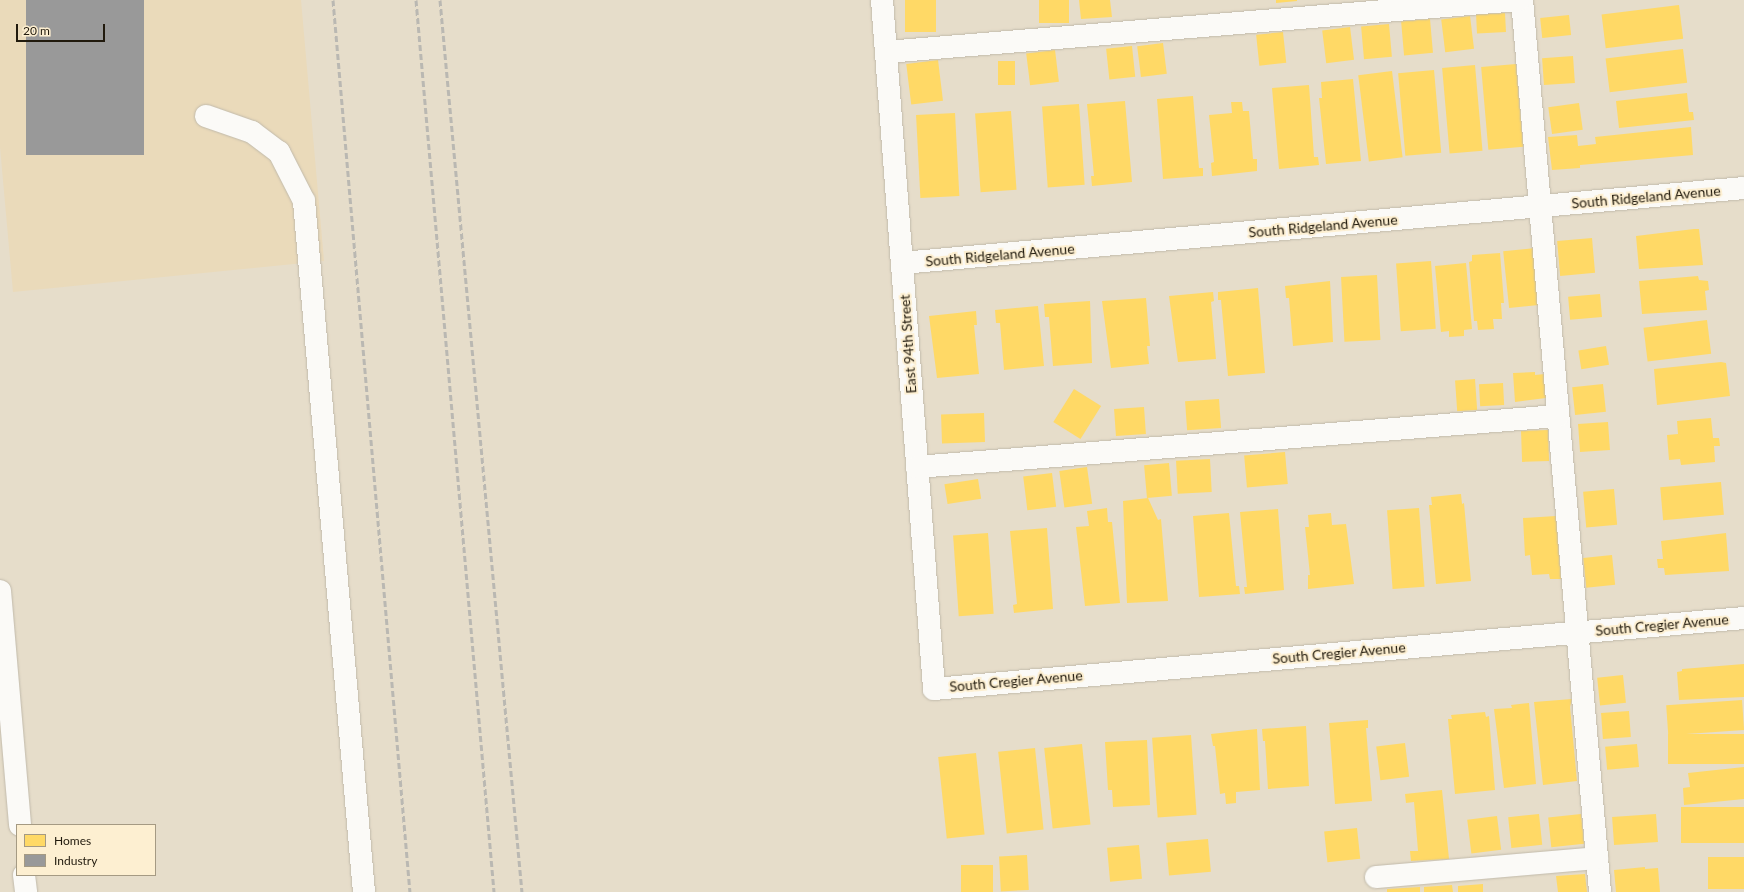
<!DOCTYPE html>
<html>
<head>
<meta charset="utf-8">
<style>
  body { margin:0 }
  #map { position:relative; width:1744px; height:892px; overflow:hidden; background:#e6ddca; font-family:Lato,sans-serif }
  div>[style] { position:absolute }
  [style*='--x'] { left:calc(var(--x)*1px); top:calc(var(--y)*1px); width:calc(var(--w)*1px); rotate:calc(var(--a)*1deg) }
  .built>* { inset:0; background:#eadaba }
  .homes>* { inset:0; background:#ffd966; transform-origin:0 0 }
  .industry>* { inset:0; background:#999; transform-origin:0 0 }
  .roads { filter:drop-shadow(0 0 1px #c1baab) drop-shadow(0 0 1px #c1baab) }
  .minor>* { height:22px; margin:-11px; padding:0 11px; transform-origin:11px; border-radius:11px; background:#fbfaf7 }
  .major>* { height:22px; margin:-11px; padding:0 11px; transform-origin:11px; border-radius:11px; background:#fbfaf7 }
  .rail>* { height:3px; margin-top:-1.5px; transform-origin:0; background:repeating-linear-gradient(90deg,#bab8b2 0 6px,transparent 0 9px) }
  span { translate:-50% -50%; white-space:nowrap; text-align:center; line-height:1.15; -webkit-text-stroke:4px #fdefd1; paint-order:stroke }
  .street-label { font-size:14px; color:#211a0d }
  .legend { position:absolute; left:16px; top:824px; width:140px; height:52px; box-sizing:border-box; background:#fdefd1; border:1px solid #a59a83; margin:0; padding:5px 7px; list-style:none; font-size:12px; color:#211a0d }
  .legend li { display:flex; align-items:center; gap:8px; height:20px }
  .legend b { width:20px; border:1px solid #a59a83 }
  .scale { position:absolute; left:16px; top:24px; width:89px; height:18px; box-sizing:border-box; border:2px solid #211a0d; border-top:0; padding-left:5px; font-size:12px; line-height:14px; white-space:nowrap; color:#211a0d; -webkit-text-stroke:3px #fdefd1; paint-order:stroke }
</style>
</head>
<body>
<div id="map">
  <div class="built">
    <i style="clip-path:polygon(0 0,301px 0,324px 261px,13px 292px,0 147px)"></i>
  </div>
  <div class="homes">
    <i style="left:905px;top:0;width:31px;height:32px"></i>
    <i style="left:1039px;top:0;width:30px;height:23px"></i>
    <i style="clip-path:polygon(1079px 0,1110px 0,1112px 17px,1081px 19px)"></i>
    <i style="clip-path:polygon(1276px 0,1297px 0,1297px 1px,1276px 3px)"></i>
    <i style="left:1679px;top:5px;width:34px;height:78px;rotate:83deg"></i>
    <i style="left:1505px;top:13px;width:19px;height:29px;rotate:87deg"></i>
    <i style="left:1569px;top:15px;width:20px;height:29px;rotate:84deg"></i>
    <i style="left:1470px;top:16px;width:33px;height:29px;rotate:83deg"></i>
    <i style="left:1430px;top:19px;width:34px;height:29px;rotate:85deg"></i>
    <i style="left:1389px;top:24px;width:33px;height:28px;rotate:85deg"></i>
    <i style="left:1350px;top:27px;width:33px;height:28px;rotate:83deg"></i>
    <i style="left:1283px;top:32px;width:31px;height:27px;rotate:84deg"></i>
    <i style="left:1163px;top:43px;width:31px;height:26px;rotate:83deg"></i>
    <i style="left:1132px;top:46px;width:31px;height:26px;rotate:84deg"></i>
    <i style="left:1683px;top:49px;width:34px;height:78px;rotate:83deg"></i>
    <i style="left:1055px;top:50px;width:32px;height:29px;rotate:83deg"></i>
    <i style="left:1573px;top:56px;width:27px;height:31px;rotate:86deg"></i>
    <i style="left:938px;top:60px;width:41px;height:32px;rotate:83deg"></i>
    <i style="left:998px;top:61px;width:17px;height:24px"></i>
    <i style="left:1516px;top:64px;width:83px;height:35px;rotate:85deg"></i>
    <i style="left:1475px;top:65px;width:86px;height:33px;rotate:85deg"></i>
    <i style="left:1434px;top:70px;width:83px;height:36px;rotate:85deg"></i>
    <i style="left:1392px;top:71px;width:87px;height:34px;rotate:83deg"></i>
    <i style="clip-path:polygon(1353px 79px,1361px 161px,1326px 164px,1319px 98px,1322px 98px,1321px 82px)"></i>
    <i style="clip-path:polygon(1309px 85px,1314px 157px,1318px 157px,1319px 165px,1279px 169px,1272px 88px)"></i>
    <i style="clip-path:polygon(1687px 93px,1689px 112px,1693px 112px,1694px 120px,1619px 128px,1616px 101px)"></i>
    <i style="clip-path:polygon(1193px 96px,1199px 168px,1203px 168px,1203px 176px,1163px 179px,1157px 99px)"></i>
    <i style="clip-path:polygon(1125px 101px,1132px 182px,1092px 186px,1091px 176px,1094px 176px,1087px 104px)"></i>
    <i style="clip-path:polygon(1231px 102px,1242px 102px,1243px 111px,1249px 111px,1253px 159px,1257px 159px,1257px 171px,1212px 176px,1211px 163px,1214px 162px,1209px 115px,1232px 113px)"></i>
    <i style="left:1579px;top:103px;width:27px;height:31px;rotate:82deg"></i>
    <i style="left:1079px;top:104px;width:81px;height:37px;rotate:86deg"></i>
    <i style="left:1011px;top:111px;width:79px;height:36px;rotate:86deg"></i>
    <i style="left:955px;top:113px;width:83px;height:39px;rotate:87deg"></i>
    <i style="clip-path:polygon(1691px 127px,1693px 155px,1580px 165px,1580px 168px,1552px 170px,1548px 137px,1577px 135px,1578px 146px,1596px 144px,1595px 137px)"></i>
    <i style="clip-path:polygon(1694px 229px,1699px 229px,1703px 265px,1639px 269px,1636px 236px)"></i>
    <i style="left:1592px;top:238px;width:35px;height:35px;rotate:85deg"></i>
    <i style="left:1535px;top:248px;width:57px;height:32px;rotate:84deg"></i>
    <i style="clip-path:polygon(1500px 253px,1504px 303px,1501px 303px,1502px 319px,1493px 319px,1494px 329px,1478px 330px,1477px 321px,1474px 321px,1469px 262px,1472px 261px,1472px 255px)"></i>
    <i style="left:1431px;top:261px;width:68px;height:35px;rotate:86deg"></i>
    <i style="clip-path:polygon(1466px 263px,1472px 329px,1464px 330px,1464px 336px,1449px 337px,1449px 331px,1441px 332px,1435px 266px)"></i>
    <i style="left:1377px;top:275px;width:65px;height:36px;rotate:87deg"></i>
    <i style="clip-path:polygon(1698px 276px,1699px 280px,1708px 281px,1709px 290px,1705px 291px,1707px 310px,1642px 314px,1639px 281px)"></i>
    <i style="clip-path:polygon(1330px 281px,1333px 342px,1293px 346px,1289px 298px,1286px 298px,1285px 286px)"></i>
    <i style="clip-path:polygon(1258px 288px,1265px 373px,1228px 376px,1221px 300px,1218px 300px,1218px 292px)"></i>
    <i style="clip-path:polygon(1213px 292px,1214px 301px,1211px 302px,1216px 359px,1178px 362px,1169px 296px)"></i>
    <i style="left:1600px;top:294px;width:23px;height:32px;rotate:85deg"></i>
    <i style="clip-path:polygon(1146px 298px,1150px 346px,1147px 346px,1149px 364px,1111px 368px,1102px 301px)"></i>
    <i style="clip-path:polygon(1090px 301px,1092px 363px,1053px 366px,1049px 317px,1045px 317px,1044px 304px)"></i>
    <i style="clip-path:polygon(1038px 306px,1044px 366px,1004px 370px,1000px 323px,996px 323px,995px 310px)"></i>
    <i style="clip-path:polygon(976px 311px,977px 325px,974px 325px,979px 374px,937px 378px,929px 316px)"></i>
    <i style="left:1707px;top:320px;width:34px;height:64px;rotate:83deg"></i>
    <i style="left:1606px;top:346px;width:19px;height:28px;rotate:81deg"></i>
    <i style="clip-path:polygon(1721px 362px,1726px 363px,1730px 396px,1657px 405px,1654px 369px)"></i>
    <i style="clip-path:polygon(1535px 372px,1535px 375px,1545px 374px,1546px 398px,1515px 402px,1513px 373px)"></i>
    <i style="left:1475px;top:379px;width:31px;height:20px;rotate:86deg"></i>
    <i style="left:1503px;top:383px;width:22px;height:24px;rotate:87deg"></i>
    <i style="left:1603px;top:384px;width:28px;height:31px;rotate:84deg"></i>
    <i style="left:1074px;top:389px;width:32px;height:39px;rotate:32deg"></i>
    <i style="left:1219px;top:399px;width:29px;height:34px;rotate:86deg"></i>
    <i style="left:1144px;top:407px;width:27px;height:30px;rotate:86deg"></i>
    <i style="left:984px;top:413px;width:29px;height:43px;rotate:88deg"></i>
    <i style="clip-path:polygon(1711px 418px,1713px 438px,1719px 438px,1720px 446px,1714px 446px,1715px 462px,1681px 465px,1680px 459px,1669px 460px,1667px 435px,1678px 434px,1677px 421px)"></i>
    <i style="left:1608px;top:422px;width:28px;height:30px;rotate:86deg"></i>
    <i style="left:1548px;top:430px;width:31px;height:27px;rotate:88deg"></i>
    <i style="left:1285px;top:452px;width:32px;height:41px;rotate:85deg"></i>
    <i style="left:1210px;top:459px;width:33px;height:34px;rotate:87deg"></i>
    <i style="left:1169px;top:463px;width:33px;height:25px;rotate:85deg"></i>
    <i style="left:1087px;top:467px;width:37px;height:28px;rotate:82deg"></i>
    <i style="left:1052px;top:473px;width:34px;height:29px;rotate:83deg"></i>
    <i style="left:978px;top:479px;width:20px;height:34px;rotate:81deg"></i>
    <i style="left:1721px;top:482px;width:33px;height:61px;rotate:85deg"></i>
    <i style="left:1614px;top:489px;width:36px;height:31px;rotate:85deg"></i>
    <i style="clip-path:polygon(1461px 494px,1462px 504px,1464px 503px,1471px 581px,1436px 584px,1429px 505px,1432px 505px,1431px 497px)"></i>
    <i style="clip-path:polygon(1148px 498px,1158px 520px,1161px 519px,1168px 601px,1127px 603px,1123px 501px)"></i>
    <i style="clip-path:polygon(1107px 508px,1108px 522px,1112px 522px,1120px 603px,1085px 606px,1076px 527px,1089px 526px,1087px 511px)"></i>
    <i style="left:1419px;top:508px;width:79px;height:32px;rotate:86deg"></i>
    <i style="clip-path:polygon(1278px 509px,1284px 590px,1245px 594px,1244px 587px,1247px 587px,1240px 512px)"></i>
    <i style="clip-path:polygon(1229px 513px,1236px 586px,1239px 586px,1240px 594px,1199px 597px,1193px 516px)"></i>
    <i style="clip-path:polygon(1331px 513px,1332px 525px,1346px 524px,1354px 584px,1308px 589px,1308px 575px,1310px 575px,1305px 527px,1309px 527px,1308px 515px)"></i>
    <i style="clip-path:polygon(1556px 516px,1561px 579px,1550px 579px,1549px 574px,1532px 575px,1530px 555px,1525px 556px,1523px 518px)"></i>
    <i style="clip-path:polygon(1047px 528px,1053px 609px,1014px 613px,1013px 605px,1017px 604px,1010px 531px)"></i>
    <i style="left:988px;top:533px;width:81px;height:35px;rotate:86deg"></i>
    <i style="clip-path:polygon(1726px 533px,1729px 571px,1665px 575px,1664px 568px,1658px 568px,1657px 559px,1663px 559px,1661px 541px)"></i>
    <i style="left:1612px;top:555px;width:30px;height:29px;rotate:84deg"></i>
    <i style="clip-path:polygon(1744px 664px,1744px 697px,1679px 700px,1677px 672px,1682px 671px,1682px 669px)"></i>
    <i style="left:1623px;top:675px;width:28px;height:26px;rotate:84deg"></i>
    <i style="clip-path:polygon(1572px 699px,1570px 707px,1577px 781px,1543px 785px,1534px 702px)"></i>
    <i style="left:1742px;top:700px;width:30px;height:76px;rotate:86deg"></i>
    <i style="clip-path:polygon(1529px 703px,1536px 784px,1504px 788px,1494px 709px,1512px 708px,1511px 705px)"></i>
    <i style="left:1629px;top:711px;width:26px;height:28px;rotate:86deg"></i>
    <i style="clip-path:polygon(1485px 712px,1486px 717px,1489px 716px,1495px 790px,1455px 794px,1448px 719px,1452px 719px,1451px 715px)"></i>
    <i style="clip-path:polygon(1368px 720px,1368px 728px,1366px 728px,1372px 801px,1335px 804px,1329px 723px)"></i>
    <i style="clip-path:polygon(1306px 726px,1309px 786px,1268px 789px,1265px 741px,1263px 741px,1262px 729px)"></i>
    <i style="clip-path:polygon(1257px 729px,1260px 790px,1236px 792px,1236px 803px,1226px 804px,1225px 793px,1220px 794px,1215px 746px,1213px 746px,1211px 734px)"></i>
    <i style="left:1744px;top:734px;width:30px;height:76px;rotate:90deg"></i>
    <i style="left:1191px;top:735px;width:80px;height:39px;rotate:86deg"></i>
    <i style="clip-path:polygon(1147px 740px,1150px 805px,1113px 807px,1112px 790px,1108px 790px,1105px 742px)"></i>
    <i style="left:1405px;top:743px;width:34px;height:29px;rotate:83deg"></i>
    <i style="left:1082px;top:744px;width:81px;height:38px;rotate:84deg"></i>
    <i style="left:1637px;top:744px;width:23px;height:32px;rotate:85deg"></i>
    <i style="left:1035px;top:748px;width:82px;height:37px;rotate:84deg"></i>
    <i style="left:976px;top:753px;width:82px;height:38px;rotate:84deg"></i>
    <i style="clip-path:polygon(1744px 767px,1744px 799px,1684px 805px,1683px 788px,1690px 787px,1688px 773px)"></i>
    <i style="clip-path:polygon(1442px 790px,1449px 859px,1411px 861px,1410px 851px,1418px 851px,1414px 802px,1406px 803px,1405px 794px)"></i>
    <i style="left:1744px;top:807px;width:36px;height:63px;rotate:90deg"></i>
    <i style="left:1539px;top:814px;width:31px;height:31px;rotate:84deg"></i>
    <i style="left:1581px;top:814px;width:30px;height:33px;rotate:84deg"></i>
    <i style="left:1656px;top:814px;width:28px;height:44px;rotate:86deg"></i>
    <i style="left:1497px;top:816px;width:34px;height:30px;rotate:83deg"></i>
    <i style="left:1357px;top:828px;width:31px;height:33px;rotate:84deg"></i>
    <i style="left:1208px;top:839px;width:33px;height:42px;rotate:85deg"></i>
    <i style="left:1139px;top:845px;width:34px;height:32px;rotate:85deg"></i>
    <i style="left:1027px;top:855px;width:35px;height:28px;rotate:87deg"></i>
    <i style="left:1744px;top:857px;width:32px;height:36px;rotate:90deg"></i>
    <i style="left:961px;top:865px;width:32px;height:27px"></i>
    <i style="clip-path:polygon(1645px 867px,1645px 869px,1658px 868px,1660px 892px,1616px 892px,1614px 870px)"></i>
    <i style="clip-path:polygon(1585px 874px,1587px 892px,1558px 892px,1556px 876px)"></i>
    <i style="clip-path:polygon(1483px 884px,1483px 892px,1458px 892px,1458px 886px)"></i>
    <i style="clip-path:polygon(1452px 885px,1453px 892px,1424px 892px,1424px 887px)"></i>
    <i style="clip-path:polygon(1420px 887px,1420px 892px,1387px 892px,1387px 889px)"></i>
  </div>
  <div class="industry">
    <i style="left:26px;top:0;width:118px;height:155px"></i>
  </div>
  <div class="roads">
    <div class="minor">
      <i style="--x:882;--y:0;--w:691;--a:85.68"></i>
      <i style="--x:934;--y:689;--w:813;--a:-5.01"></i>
      <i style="--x:1522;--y:0;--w:895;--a:85"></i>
      <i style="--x:886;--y:52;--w:635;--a:-4.7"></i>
      <i style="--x:206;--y:116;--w:49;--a:19.2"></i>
      <i style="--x:252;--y:132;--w:34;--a:37"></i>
      <i style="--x:279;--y:152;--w:55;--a:63"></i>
      <i style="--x:304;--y:201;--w:694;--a:85.04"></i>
      <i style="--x:902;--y:263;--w:845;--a:-5.09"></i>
      <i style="--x:917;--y:467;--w:643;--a:-4.55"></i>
      <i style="--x:1376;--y:877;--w:222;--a:-4.9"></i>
    </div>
    <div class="major">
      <i style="--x:0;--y:591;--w:235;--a:85.1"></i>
      <i style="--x:24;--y:875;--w:17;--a:83"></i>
    </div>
  </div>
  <div class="rail">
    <i style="--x:333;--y:0;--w:895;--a:85.07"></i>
    <i style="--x:416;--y:0;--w:895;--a:85"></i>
    <i style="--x:440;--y:0;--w:896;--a:84.75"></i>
  </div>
  <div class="street-label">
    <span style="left:1646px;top:197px;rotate:-5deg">South Ridgeland Avenue</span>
    <span style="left:1323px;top:226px;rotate:-5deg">South Ridgeland Avenue</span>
    <span style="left:1000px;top:255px;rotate:-5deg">South Ridgeland Avenue</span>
    <span style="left:908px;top:344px;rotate:-94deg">East 94th Street</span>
    <span style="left:1662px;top:625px;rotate:-5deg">South Cregier Avenue</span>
    <span style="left:1339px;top:653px;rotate:-5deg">South Cregier Avenue</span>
    <span style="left:1016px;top:681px;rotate:-5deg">South Cregier Avenue</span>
  </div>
  <ul class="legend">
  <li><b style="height:11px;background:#ffd966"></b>Homes</li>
  <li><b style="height:11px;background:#999"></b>Industry</li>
  </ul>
  <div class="scale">20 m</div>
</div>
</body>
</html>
